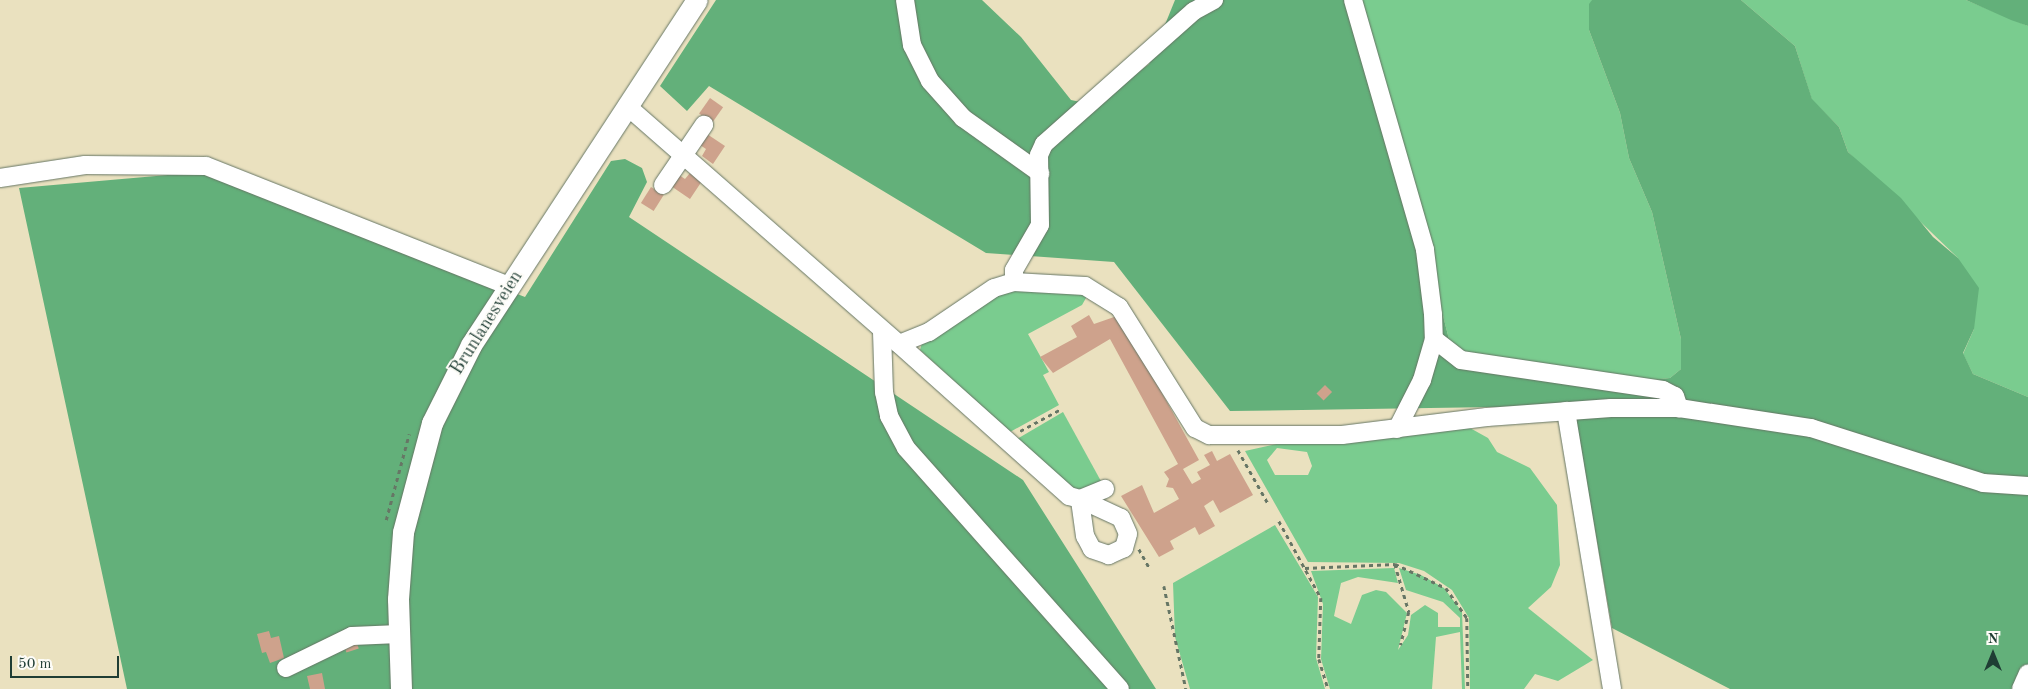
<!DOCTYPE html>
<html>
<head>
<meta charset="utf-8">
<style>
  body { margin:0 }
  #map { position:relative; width:2028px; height:689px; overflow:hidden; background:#eae1bf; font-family:"Old Standard TT",serif }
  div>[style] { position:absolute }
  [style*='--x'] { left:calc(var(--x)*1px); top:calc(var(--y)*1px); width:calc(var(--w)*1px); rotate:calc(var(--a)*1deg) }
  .green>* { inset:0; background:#7acc8f }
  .forest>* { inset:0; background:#63b07a }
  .building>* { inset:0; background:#cea28c; transform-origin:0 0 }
  .path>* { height:2.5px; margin-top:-1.25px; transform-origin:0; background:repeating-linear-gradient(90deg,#667665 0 4px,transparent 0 8px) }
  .roads { filter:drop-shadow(0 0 1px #667665) drop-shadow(0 0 1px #667665) }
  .minor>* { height:18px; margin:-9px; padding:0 9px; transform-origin:9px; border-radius:9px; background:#fff }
  .major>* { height:21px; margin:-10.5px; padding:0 10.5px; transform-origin:10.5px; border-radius:10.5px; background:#fff }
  span { translate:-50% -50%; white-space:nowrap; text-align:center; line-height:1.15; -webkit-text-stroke:4px #fdfcf7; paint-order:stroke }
  .street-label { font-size:18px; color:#1f3d34 }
  .north { position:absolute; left:1968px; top:629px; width:50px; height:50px; -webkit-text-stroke:4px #fdfcf7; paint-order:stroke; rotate:0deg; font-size:14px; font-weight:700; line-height:20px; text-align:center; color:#1f3d34 }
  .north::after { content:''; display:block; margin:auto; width:18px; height:22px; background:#1f3d34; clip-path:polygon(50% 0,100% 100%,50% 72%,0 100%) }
  .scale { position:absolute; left:10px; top:656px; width:109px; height:22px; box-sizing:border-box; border:2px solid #1f3d34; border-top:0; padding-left:6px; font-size:15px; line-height:18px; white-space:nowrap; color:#1f3d34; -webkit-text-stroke:4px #fdfcf7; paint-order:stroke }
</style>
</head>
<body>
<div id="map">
  <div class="green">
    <i style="clip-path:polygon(1362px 0,1592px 0,1589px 30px,1620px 113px,1629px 158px,1652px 212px,1681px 339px,1681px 369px,1670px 378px,1651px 380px,1461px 353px,1450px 343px)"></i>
    <i style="clip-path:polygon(1741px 0,1966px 0,2028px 26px,2028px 397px,1973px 374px,1963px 354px,1974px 329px,1958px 258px,1848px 152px,1839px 127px,1812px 100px,1795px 46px)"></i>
    <i style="clip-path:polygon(1004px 289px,1086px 295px,1086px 298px,1082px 305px,1028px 334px,1049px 372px,1043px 375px,1059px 405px,1010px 432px,920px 350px,922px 343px)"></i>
    <i style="clip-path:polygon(1063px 412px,1102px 483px,1090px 490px,1075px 490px,1017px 439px)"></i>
    <i style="clip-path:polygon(evenodd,1470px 428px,1488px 438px,1497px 452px,1530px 468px,1557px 505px,1560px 565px,1551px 587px,1528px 608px,1593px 660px,1558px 681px,1535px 674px,1524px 689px,1470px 689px,1469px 618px,1452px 590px,1424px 571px,1399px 563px,1308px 562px,1245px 451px,1285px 442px,1345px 443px,1470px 428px,1277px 448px,1307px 452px,1312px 466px,1308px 475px,1275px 475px,1267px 460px,1277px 448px)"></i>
    <i style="clip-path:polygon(1275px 525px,1318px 597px,1316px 658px,1325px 689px,1190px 689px,1175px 637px,1173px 583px)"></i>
    <i style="clip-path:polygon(1394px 568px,1398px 583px,1358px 577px,1341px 583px,1334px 616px,1351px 624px,1362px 595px,1376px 590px,1386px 592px,1407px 613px,1398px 650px,1408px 635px,1411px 615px,1425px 605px,1438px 613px,1438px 627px,1460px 627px,1460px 618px,1443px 602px,1406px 590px,1399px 568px,1421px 575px,1444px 588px,1462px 612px,1465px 689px,1462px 689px,1460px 632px,1436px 637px,1432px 689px,1330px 689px,1321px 659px,1323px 604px,1311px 571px)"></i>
  </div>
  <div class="forest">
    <i style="clip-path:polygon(716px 0,982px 0,1021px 37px,1071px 100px,1095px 105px,1149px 64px,1175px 0,1362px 0,1450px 343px,1461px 353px,1651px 380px,1670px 378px,1681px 369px,1681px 339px,1652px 212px,1629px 158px,1620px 113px,1589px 30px,1589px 4px,1592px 0,1741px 0,1795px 46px,1812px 99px,1839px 127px,1848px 152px,1901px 198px,1933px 237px,1958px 258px,1979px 288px,1974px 329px,1963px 353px,1973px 374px,2028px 397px,2028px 689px,1730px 689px,1612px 628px,1576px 422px,1567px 406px,1230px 411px,1114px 262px,986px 253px,709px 86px,687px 111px,660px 86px)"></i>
    <i style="clip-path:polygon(1966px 0,2028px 0,2028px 26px,2011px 20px)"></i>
    <i style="clip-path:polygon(625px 159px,642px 168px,647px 182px,629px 217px,1023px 480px,1156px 689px,127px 689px,19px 188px,202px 172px,525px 297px,611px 161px)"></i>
  </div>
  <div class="building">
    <i style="left:710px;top:98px;width:16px;height:19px;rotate:35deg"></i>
    <i style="clip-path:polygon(707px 134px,725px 146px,713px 164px,702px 156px,706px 149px,700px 145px)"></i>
    <i style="clip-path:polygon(690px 173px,702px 181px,690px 199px,671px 186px,679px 175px,685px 179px)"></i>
    <i style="left:651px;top:187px;width:15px;height:19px;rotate:32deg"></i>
    <i style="clip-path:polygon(1089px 315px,1094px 324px,1117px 316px,1140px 353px,1199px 460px,1183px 469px,1192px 484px,1201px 479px,1197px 472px,1210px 465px,1204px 455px,1212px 451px,1217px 461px,1230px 454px,1253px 495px,1220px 513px,1213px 500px,1204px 506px,1215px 526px,1199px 535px,1195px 527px,1170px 541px,1174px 549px,1159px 557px,1121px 496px,1142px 485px,1154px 513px,1179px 499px,1173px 488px,1166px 487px,1169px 479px,1164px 472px,1178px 464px,1110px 339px,1053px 373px,1040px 357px,1077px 337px,1071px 326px)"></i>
    <i style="left:1325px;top:385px;width:10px;height:12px;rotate:45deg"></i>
    <i style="clip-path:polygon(269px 631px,271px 638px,279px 636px,284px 658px,270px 663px,266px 652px,262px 653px,257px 634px)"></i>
    <i style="left:356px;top:640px;width:9px;height:13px;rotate:72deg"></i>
    <i style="clip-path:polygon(322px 673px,325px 689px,310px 689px,307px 676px)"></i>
  </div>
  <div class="path">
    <i style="--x:1020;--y:431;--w:47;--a:-28.2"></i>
    <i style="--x:1238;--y:450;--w:63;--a:60.6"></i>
    <i style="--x:386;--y:520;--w:89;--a:-75"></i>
    <i style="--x:1279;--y:521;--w:88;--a:61.4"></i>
    <i style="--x:1321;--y:598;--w:61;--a:91.9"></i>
    <i style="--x:1319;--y:659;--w:31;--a:73"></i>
    <i style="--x:1139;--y:549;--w:23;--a:61"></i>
    <i style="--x:1395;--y:564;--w:50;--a:73.7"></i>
    <i style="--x:1409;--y:612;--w:34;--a:104"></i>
    <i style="--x:1305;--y:568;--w:90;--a:-2.5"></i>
    <i style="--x:1395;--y:564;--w:56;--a:25.2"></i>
    <i style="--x:1446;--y:588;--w:37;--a:55"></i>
    <i style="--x:1467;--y:618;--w:71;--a:89.2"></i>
    <i style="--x:1164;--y:586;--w:105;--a:77.9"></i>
  </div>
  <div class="roads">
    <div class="minor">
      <i style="--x:905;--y:0;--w:46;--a:81.2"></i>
      <i style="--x:912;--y:45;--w:40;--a:63.4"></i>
      <i style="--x:930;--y:81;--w:50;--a:48.3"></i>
      <i style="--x:963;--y:118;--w:95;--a:35.5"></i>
      <i style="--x:1353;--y:0;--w:260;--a:73.9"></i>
      <i style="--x:1425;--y:250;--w:64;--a:82.9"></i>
      <i style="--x:1433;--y:314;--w:25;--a:88"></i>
      <i style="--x:1434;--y:339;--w:43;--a:106.3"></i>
      <i style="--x:1422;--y:380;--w:55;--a:117"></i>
      <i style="--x:627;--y:106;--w:361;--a:41.2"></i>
      <i style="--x:899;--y:344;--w:32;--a:-22"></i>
      <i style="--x:929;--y:332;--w:78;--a:-34.1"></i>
      <i style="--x:994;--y:288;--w:21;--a:-17"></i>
      <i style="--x:1014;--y:282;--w:71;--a:3.2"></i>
      <i style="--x:1085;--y:286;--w:40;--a:32"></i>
      <i style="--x:1119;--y:307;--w:143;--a:57.9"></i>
      <i style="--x:1195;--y:428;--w:16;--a:27"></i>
      <i style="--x:1209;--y:435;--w:133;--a:0"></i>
      <i style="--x:1342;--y:435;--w:146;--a:-7.1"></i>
      <i style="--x:1487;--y:417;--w:124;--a:-4.2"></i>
      <i style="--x:1611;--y:408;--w:68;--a:0"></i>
      <i style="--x:1679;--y:408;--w:134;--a:8.6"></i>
      <i style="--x:1811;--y:428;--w:181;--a:17.7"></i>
      <i style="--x:1983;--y:483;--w:45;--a:3.8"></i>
      <i style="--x:0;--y:178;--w:86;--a:-8.7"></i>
      <i style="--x:85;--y:165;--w:121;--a:0.5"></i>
      <i style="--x:206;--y:166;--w:326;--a:21.6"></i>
      <i style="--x:663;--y:185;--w:73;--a:-55.7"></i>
      <i style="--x:1014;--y:282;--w:12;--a:-90"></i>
      <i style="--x:1014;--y:270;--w:52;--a:-60"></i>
      <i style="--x:1040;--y:225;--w:70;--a:-90.8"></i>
      <i style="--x:1039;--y:155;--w:12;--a:-66"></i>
      <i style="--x:1044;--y:144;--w:200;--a:-41.6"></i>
      <i style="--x:1194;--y:11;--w:23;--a:-29"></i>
      <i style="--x:882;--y:332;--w:60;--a:88.1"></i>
      <i style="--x:884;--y:392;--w:25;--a:78"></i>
      <i style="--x:889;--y:416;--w:36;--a:62"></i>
      <i style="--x:906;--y:448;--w:322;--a:48.4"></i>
      <i style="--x:1434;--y:339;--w:34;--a:38"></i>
      <i style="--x:1461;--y:360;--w:204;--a:8.4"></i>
      <i style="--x:1663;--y:390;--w:13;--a:27"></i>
      <i style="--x:1675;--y:396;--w:13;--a:72"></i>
      <i style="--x:899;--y:344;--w:228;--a:41.8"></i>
      <i style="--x:1069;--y:496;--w:11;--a:15"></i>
      <i style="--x:1080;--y:499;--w:27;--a:-22"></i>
      <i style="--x:1566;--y:411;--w:282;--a:80.6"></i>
      <i style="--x:1080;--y:499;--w:45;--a:24.9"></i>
      <i style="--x:1121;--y:518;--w:17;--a:66"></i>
      <i style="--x:1128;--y:534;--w:15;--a:106"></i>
      <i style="--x:1124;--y:548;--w:17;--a:155"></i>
      <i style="--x:1109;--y:555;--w:18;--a:-161"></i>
      <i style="--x:1092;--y:549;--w:15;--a:-118"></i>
      <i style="--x:1085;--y:536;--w:37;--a:-98"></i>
      <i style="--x:286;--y:668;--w:73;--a:-25.9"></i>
      <i style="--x:352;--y:636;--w:47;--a:-2.4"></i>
      <i style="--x:2021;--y:689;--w:17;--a:-66"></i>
    </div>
    <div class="major">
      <i style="--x:401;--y:689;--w:90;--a:-91.9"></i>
      <i style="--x:398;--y:599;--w:67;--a:-85.7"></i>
      <i style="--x:403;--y:532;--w:113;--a:-75.1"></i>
      <i style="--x:432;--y:423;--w:87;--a:-63.4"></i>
      <i style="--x:471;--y:345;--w:412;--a:-56.8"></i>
    </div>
  </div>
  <div class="street-label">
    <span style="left:487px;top:323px;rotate:-58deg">Brunlanesveien</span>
  </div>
  <div class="north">N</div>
  <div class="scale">50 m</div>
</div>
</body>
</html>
